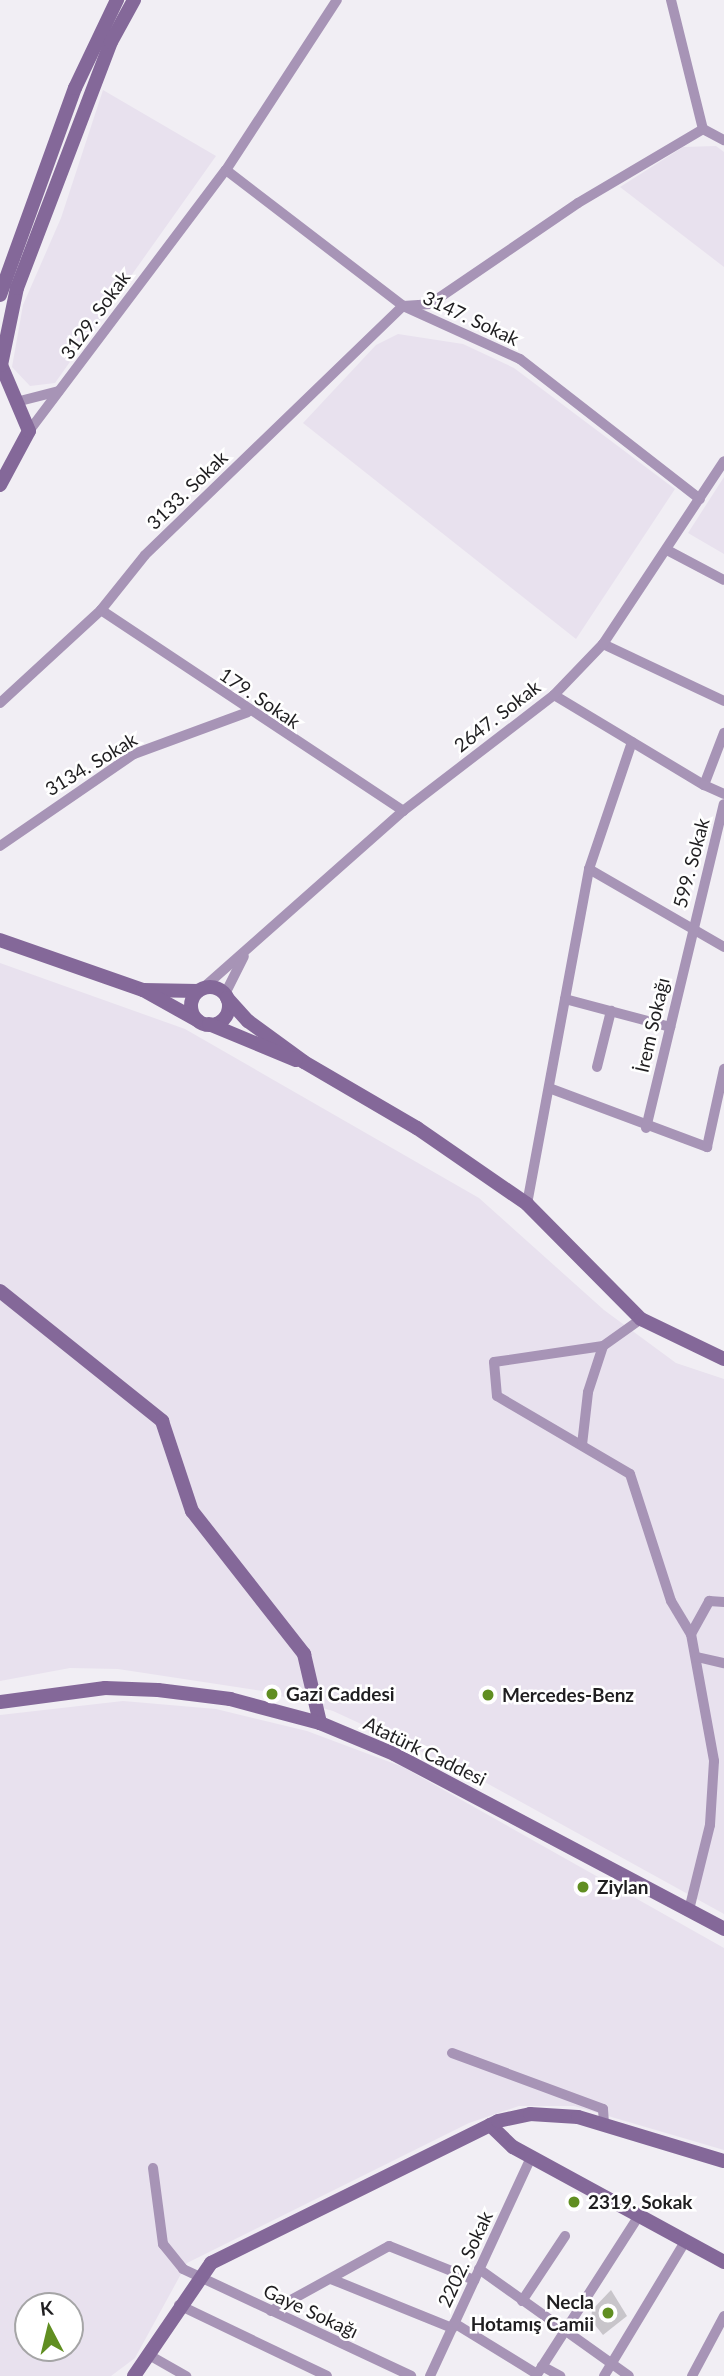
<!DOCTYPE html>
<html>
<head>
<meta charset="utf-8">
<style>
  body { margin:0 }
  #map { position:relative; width:724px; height:2376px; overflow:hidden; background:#f1eef4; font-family:Lato,sans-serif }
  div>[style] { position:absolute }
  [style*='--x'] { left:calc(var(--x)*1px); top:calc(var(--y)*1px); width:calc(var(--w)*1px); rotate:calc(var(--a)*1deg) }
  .built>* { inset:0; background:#e8e1ee }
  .building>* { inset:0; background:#c8c5ca }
  .street>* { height:10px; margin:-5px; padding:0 5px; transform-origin:5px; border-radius:5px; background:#a794b6 }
  .secondary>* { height:14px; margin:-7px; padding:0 7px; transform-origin:7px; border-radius:7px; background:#846899 }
  .secondary>.ring { margin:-7px; padding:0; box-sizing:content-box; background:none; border:14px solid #846899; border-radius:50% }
  .dots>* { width:19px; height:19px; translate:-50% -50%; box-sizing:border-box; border:4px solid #fff; border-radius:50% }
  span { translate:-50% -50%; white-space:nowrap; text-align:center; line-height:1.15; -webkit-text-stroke:5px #fff; paint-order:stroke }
  .street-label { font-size:19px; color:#1f1e20 }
  .poi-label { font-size:19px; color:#1f1e20; font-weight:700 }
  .left { translate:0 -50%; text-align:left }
  .right { translate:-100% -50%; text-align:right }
  .north { position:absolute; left:14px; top:2292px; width:70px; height:70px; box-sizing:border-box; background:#fff; border:2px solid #a5a5a6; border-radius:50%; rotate:353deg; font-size:19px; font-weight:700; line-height:28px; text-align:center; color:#1f1e20 }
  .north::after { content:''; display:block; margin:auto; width:24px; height:32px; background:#608e21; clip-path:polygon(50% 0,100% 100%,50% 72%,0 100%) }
</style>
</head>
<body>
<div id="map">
  <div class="built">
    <i style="clip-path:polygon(103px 90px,216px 156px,55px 383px,30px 386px,12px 367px,23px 305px,61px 218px)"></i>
    <i style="clip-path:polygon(716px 146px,724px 152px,724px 267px,620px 187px,683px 147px)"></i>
    <i style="clip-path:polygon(398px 334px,463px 344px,514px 368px,675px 489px,576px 639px,303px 423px,376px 345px)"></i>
    <i style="clip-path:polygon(724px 477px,724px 554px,688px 533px)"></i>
    <i style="clip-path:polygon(0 963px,185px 1029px,479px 1198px,604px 1310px,676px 1363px,724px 1379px,724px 1914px,472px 1775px,333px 1711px,263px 1691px,118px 1669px,70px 1668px,0 1681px)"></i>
    <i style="clip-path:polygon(evenodd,123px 1701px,216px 1709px,307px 1731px,403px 1767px,724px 1948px,724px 2150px,574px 2106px,519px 2106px,469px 2123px,187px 2263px,135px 2358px,111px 2376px,0 2376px,0 1715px,123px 1701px,28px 2306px,70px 2306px,70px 2348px,28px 2348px,28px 2306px)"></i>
  </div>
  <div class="building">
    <i style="clip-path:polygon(611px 2290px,627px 2316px,603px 2335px,591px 2320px,592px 2310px)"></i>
  </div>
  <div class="street">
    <i style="--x:671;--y:0;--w:133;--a:76.1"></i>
    <i style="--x:703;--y:129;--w:24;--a:28"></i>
    <i style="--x:226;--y:170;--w:223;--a:37.5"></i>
    <i style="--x:403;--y:306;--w:128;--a:24.4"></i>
    <i style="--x:520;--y:359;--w:228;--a:37.9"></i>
    <i style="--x:16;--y:402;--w:44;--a:-14.3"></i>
    <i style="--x:29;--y:431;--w:327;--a:-53"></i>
    <i style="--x:226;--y:170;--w:203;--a:-56.9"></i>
    <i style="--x:667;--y:550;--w:64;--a:27.8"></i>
    <i style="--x:101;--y:610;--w:363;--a:33.6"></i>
    <i style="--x:603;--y:644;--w:134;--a:25.2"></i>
    <i style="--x:554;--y:695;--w:175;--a:31"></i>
    <i style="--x:704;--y:785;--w:56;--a:-69"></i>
    <i style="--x:0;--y:703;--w:137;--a:-42.6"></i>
    <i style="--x:101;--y:610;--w:70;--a:-51.3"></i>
    <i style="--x:145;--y:555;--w:359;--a:-44"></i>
    <i style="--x:403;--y:306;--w:27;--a:-4"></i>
    <i style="--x:430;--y:304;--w:179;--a:-34.3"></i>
    <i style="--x:578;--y:203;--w:145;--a:-30.6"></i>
    <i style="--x:704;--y:785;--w:22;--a:24"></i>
    <i style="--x:0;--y:846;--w:163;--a:-34.5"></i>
    <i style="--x:134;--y:754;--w:121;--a:-20.2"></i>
    <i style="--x:589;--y:869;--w:156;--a:30"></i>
    <i style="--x:203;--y:988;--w:267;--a:-41.5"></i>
    <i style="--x:403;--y:811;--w:190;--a:-37.5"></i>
    <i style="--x:554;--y:695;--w:71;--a:-46.1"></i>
    <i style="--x:603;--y:644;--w:219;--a:-56.5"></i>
    <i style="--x:225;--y:994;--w:42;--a:-63.4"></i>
    <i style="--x:565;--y:999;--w:109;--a:14.9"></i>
    <i style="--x:597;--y:1067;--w:58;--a:-76"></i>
    <i style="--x:549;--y:1088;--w:169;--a:20.5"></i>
    <i style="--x:707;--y:1147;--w:80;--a:-77.7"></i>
    <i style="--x:646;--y:1128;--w:333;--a:-76.5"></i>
    <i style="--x:527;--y:1204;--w:341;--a:-79.5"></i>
    <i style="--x:589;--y:869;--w:134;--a:-71.3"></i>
    <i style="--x:641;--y:1319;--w:47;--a:144.6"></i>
    <i style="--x:603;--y:1346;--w:110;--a:171.6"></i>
    <i style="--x:494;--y:1362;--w:34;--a:85"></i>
    <i style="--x:497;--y:1396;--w:154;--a:30.4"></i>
    <i style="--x:630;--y:1474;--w:133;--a:72.1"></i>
    <i style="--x:671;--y:1601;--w:39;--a:59"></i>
    <i style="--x:691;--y:1634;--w:129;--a:79.7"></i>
    <i style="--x:714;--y:1761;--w:64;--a:93.6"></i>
    <i style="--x:710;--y:1825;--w:88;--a:103.9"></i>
    <i style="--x:582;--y:1445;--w:53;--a:-83.5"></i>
    <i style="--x:588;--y:1392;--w:48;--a:-71.9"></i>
    <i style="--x:691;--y:1634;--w:38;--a:-61"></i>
    <i style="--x:709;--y:1601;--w:15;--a:4"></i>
    <i style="--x:697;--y:1657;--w:28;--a:13"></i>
    <i style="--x:452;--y:2053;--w:161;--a:20.3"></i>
    <i style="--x:603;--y:2109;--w:14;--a:86"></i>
    <i style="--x:153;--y:2168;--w:77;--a:82.5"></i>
    <i style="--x:163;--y:2244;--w:32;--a:51"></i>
    <i style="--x:183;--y:2269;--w:252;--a:25.1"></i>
    <i style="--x:479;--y:2269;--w:184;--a:35.5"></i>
    <i style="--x:331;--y:2279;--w:131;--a:22"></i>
    <i style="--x:522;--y:2301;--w:78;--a:-56.5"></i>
    <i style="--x:179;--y:2305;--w:164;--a:25.6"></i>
    <i style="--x:271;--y:2311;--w:135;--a:-28.8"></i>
    <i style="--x:389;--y:2246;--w:92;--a:21.8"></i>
    <i style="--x:454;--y:2323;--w:97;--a:31.6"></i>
    <i style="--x:149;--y:2355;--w:43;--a:29.6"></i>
    <i style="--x:542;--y:2366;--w:21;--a:29"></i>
    <i style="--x:430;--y:2376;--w:241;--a:-65.2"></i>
    <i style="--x:536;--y:2376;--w:193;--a:-57.3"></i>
    <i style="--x:604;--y:2376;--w:159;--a:-58.9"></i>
    <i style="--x:692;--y:2376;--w:68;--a:-61.9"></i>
  </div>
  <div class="secondary">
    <i style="--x:0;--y:295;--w:220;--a:-70.1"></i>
    <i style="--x:75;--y:88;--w:98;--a:-64.5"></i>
    <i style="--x:0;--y:485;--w:61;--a:-61.8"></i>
    <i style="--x:29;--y:431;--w:72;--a:-113"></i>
    <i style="--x:1;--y:365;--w:79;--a:-78.3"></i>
    <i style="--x:17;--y:288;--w:263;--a:-69.1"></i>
    <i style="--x:111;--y:42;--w:48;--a:-61.3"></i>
    <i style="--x:0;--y:940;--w:151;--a:19.3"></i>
    <i style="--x:143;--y:990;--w:55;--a:1"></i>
    <i class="ring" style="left:191px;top:987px;width:24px;height:24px"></i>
    <i style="--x:143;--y:990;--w:62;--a:29.1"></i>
    <i style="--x:227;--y:998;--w:31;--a:48"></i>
    <i style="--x:248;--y:1021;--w:69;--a:36.2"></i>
    <i style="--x:304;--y:1062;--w:131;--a:30.3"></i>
    <i style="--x:417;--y:1128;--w:134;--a:34.6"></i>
    <i style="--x:527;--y:1204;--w:162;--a:45.3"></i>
    <i style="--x:641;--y:1319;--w:92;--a:25.7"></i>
    <i style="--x:209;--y:1024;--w:94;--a:22.5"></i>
    <i style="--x:0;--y:1291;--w:208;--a:38.7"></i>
    <i style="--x:162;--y:1421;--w:95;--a:71.6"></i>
    <i style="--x:192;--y:1511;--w:182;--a:51.9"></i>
    <i style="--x:304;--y:1654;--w:71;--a:76.9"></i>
    <i style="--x:0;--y:1702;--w:106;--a:-7.6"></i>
    <i style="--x:105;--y:1688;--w:53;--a:2.2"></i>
    <i style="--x:158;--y:1690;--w:73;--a:7.1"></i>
    <i style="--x:230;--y:1699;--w:93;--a:14.9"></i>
    <i style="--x:320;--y:1723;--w:80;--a:22.7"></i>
    <i style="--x:394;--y:1754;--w:374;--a:27.9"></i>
    <i style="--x:490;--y:2125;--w:32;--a:44"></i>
    <i style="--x:513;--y:2147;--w:240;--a:28.6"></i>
    <i style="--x:134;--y:2376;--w:137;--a:-55.7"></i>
    <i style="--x:211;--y:2263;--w:320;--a:-26.3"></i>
    <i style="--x:498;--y:2121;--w:33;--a:-12"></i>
    <i style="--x:530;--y:2114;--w:48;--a:3.6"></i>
    <i style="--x:578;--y:2117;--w:152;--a:16.8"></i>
  </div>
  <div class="dots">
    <i style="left:272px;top:1694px;background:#608e21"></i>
    <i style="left:488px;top:1695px;background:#608e21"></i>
    <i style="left:583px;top:1887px;background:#608e21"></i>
    <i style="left:574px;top:2202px;background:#608e21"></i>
    <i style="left:608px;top:2313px;background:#608e21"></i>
  </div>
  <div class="street-label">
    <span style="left:95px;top:315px;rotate:-54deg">3129. Sokak</span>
    <span style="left:471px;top:318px;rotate:25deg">3147. Sokak</span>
    <span style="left:187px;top:490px;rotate:-44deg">3133. Sokak</span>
    <span style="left:260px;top:698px;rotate:34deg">179. Sokak</span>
    <span style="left:497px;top:716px;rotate:-38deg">2647. Sokak</span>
    <span style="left:91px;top:764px;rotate:-31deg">3134. Sokak</span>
    <span style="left:691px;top:863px;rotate:-75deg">599. Sokak</span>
    <span style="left:652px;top:1025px;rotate:-77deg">İrem Sokağı</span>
    <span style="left:425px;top:1751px;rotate:26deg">Atatürk Caddesi</span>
    <span style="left:465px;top:2259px;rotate:-65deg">2202. Sokak</span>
    <span style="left:311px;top:2311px;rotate:25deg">Gaye Sokağı</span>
  </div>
  <div class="poi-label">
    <span class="left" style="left:286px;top:1694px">Gazi Caddesi</span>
    <span class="left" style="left:502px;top:1695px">Mercedes-Benz</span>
    <span class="left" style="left:597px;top:1887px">Ziylan</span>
    <span class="left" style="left:588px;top:2202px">2319. Sokak</span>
    <span class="right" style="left:594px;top:2313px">Necla<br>Hotamış Camii</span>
  </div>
  <div class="north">K</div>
</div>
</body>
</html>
